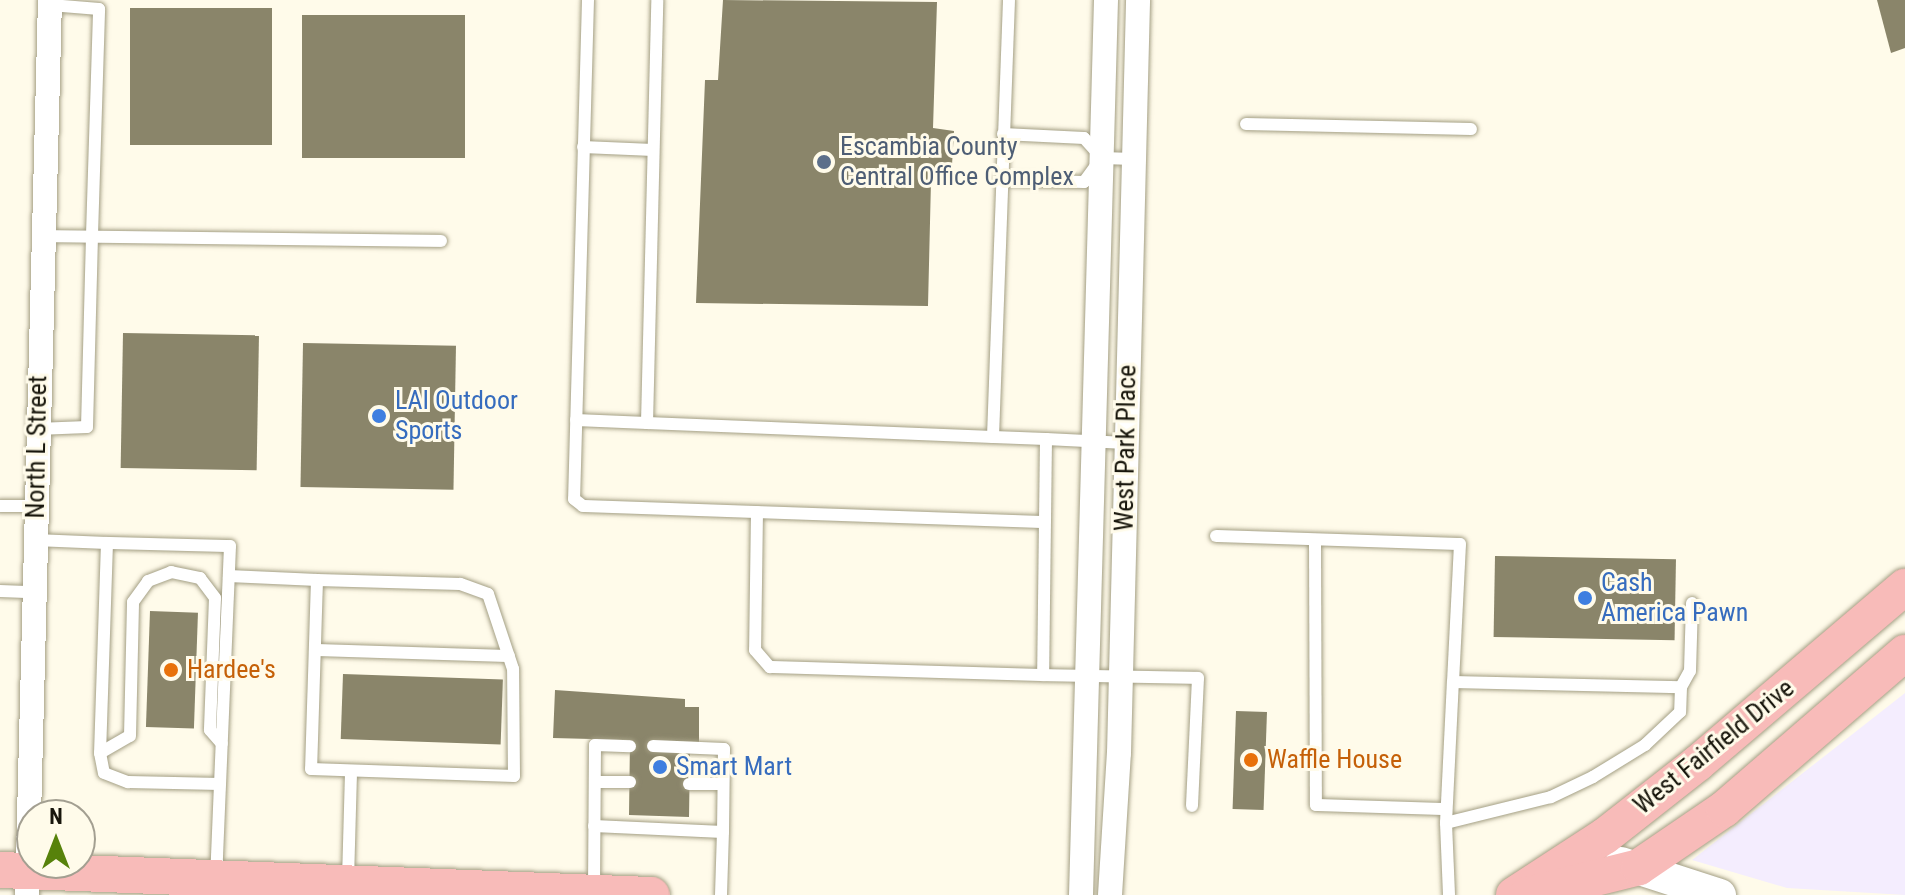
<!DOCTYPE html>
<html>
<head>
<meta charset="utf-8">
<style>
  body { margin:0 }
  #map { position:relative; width:1905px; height:895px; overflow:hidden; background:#fffbea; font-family:"Roboto Condensed",sans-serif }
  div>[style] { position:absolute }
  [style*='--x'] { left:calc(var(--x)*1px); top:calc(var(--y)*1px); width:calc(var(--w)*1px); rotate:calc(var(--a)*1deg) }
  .industrial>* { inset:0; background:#f4edfe }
  .building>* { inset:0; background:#8a856a; transform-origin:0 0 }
  .roads { filter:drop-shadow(0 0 2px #a49f84) drop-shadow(0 0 2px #a49f84) }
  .service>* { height:12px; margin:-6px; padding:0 6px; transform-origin:6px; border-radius:6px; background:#fff }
  .minor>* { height:24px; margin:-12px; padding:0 12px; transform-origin:12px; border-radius:12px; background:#fff }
  .secondary>* { height:32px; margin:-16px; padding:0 16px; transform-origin:16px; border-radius:16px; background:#fff }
  .primary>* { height:36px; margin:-18px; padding:0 18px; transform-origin:18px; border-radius:18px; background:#f8bbb9 }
  .dots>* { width:22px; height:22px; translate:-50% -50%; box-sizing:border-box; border:4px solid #fffbea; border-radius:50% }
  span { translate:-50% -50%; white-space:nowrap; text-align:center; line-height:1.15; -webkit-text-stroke:6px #fffbea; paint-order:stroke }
  .service-label { font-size:26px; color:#4e5e75 }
  .left { translate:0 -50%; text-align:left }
  .shop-label { font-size:26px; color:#366cbe }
  .street-label { font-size:26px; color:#18160c }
  .food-label { font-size:26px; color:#c56008 }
  .north { position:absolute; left:16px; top:799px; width:80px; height:80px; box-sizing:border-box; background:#fffbea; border:2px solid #a39f91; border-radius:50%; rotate:0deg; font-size:22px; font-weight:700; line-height:32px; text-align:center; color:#18160c }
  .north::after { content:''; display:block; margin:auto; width:28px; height:36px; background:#57820b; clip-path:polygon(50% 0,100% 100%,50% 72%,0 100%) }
</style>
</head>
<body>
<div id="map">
  <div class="industrial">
    <i style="clip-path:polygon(1905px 693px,1905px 895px,1787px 888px,1692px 860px)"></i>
  </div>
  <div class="building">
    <i style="clip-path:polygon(723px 0,937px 2px,933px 128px,954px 131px,951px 182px,931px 181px,928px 306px,696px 303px,705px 80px,718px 80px)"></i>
    <i style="clip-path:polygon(1877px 0,1905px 0,1905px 48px,1891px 53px)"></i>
    <i style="left:130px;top:8px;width:142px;height:137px"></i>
    <i style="left:302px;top:15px;width:163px;height:143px"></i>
    <i style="left:123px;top:333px;width:136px;height:135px;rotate:1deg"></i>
    <i style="left:303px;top:343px;width:153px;height:144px;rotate:1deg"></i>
    <i style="left:1495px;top:556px;width:181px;height:81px;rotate:1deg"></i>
    <i style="left:150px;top:611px;width:48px;height:116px;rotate:2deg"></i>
    <i style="left:343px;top:674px;width:160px;height:65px;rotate:2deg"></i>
    <i style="clip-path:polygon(555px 690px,685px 699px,685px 707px,699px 707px,699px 742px,653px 741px,690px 753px,689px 817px,629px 815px,630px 740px,553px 738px)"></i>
    <i style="left:1236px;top:711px;width:31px;height:98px;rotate:2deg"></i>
  </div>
  <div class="roads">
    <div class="service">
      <i style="--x:588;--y:0;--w:499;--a:91.6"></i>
      <i style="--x:574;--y:499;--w:11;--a:38"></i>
      <i style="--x:583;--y:506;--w:460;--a:2"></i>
      <i style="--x:1009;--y:0;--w:437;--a:92.1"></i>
      <i style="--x:993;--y:437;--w:53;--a:2.2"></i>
      <i style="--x:1246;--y:124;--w:225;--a:1.3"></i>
      <i style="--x:1003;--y:134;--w:81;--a:2.8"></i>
      <i style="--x:1084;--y:138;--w:27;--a:48"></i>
      <i style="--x:1102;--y:158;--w:32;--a:2"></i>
      <i style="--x:583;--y:147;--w:70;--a:2.5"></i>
      <i style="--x:1000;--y:180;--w:84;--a:1.4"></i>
      <i style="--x:1084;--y:182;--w:22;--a:-54"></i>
      <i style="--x:43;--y:236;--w:398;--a:0.7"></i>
      <i style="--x:576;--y:420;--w:71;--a:2.4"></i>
      <i style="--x:647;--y:423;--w:423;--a:-88.6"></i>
      <i style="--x:647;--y:423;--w:346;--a:2.3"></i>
      <i style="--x:37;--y:429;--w:50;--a:-2.3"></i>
      <i style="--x:87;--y:427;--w:192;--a:-88.5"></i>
      <i style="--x:92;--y:235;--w:226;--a:-88.2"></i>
      <i style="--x:99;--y:9;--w:49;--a:-175.3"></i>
      <i style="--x:1126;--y:443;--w:80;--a:-177.1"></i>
      <i style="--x:1046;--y:439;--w:236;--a:90.7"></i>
      <i style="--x:1043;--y:675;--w:155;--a:1.1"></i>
      <i style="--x:1198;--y:678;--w:128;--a:92.7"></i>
      <i style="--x:0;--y:506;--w:35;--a:0"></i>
      <i style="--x:757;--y:512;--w:138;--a:90.8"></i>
      <i style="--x:755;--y:650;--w:23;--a:49"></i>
      <i style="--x:770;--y:667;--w:273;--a:1.7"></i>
      <i style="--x:1216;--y:536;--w:244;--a:1.9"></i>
      <i style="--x:1460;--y:544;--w:138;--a:92.9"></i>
      <i style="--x:35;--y:540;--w:72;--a:2.4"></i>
      <i style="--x:107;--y:543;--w:210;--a:91.9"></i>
      <i style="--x:100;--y:753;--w:20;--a:79"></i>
      <i style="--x:104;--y:773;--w:26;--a:21"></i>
      <i style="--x:128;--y:782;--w:92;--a:1.2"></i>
      <i style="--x:1315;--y:541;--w:264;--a:89.8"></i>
      <i style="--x:1316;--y:805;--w:128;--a:1.8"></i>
      <i style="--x:107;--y:543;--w:123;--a:1.4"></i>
      <i style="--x:230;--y:546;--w:328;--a:92.4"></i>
      <i style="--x:229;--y:576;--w:88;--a:2.6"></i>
      <i style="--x:317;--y:580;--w:189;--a:91.8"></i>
      <i style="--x:311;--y:769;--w:203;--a:2"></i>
      <i style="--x:514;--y:776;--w:107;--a:-90.5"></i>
      <i style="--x:513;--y:669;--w:79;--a:-108.4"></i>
      <i style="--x:488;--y:594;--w:30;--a:-160"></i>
      <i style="--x:460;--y:584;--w:143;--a:-178.4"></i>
      <i style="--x:0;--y:591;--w:33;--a:2"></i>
      <i style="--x:315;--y:650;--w:194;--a:1.8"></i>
      <i style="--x:1681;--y:687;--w:18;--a:-61"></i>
      <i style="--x:1690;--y:671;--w:68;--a:-88.3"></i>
      <i style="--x:100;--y:753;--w:34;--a:-30"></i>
      <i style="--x:130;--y:736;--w:134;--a:-88.7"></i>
      <i style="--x:133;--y:602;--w:26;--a:-54"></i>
      <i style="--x:148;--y:581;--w:25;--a:-21"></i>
      <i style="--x:171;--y:572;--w:30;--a:12"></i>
      <i style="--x:200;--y:578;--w:25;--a:53"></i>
      <i style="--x:215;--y:598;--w:132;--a:92.2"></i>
      <i style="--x:210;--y:730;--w:18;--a:49"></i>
      <i style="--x:595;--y:782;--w:35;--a:0"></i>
      <i style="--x:689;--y:784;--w:34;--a:0"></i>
      <i style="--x:1446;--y:823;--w:141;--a:-87.2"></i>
      <i style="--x:1453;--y:682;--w:228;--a:1.3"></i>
      <i style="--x:1681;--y:687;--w:25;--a:92"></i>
      <i style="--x:1680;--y:712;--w:48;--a:136.7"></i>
      <i style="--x:1645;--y:745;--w:61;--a:148.4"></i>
      <i style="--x:1593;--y:777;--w:47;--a:154.5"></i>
      <i style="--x:1551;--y:797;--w:108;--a:166.1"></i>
      <i style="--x:1446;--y:823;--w:72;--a:87.6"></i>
      <i style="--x:594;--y:826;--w:129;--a:2.7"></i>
      <i style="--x:723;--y:832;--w:83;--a:-89.3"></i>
      <i style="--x:724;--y:749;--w:71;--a:-177.6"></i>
      <i style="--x:348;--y:880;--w:109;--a:-88.4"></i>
      <i style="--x:594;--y:888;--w:143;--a:-89.6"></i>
      <i style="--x:595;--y:745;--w:35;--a:2"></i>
      <i style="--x:721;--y:895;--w:63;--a:-88.2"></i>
    </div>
    <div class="minor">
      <i style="--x:27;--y:895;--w:895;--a:-88.53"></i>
      <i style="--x:1081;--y:895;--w:895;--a:-88.4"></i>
      <i style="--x:1110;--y:895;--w:142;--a:-86.4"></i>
      <i style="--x:1119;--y:753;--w:753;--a:-88.55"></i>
    </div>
    <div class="secondary">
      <i style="--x:1621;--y:863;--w:104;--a:17.9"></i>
    </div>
    <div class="primary">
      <i style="--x:0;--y:870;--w:652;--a:2.2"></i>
      <i style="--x:1514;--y:895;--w:108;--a:-33"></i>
      <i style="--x:1605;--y:836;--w:118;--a:-38.1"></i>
      <i style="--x:1698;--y:763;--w:272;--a:-40.4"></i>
      <i style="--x:1527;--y:895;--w:115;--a:-14"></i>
      <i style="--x:1639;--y:867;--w:103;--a:-34.3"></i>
      <i style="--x:1724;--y:809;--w:239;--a:-40.8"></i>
    </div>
  </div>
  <div class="dots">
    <i style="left:824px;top:162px;background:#5c6f8a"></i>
    <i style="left:379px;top:416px;background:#3f7fe0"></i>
    <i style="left:1585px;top:598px;background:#3f7fe0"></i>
    <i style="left:171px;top:670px;background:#e8710a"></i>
    <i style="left:1251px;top:760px;background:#e8710a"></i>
    <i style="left:660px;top:767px;background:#3f7fe0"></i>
  </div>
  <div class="service-label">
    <span class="left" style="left:840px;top:162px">Escambia County<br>Central Office Complex</span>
  </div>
  <div class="shop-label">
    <span class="left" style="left:395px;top:416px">LAI Outdoor<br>Sports</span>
    <span class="left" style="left:1601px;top:598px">Cash<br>America Pawn</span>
    <span class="left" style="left:676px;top:767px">Smart Mart</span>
  </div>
  <div class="street-label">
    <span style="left:37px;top:447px;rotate:-89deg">North L Street</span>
    <span style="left:1126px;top:448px;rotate:-89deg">West Park Place</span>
    <span style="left:1714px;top:747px;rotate:-39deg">West Fairfield Drive</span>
  </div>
  <div class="food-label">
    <span class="left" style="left:187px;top:670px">Hardee's</span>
    <span class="left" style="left:1267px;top:760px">Waffle House</span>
  </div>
  <div class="north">N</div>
</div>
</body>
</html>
